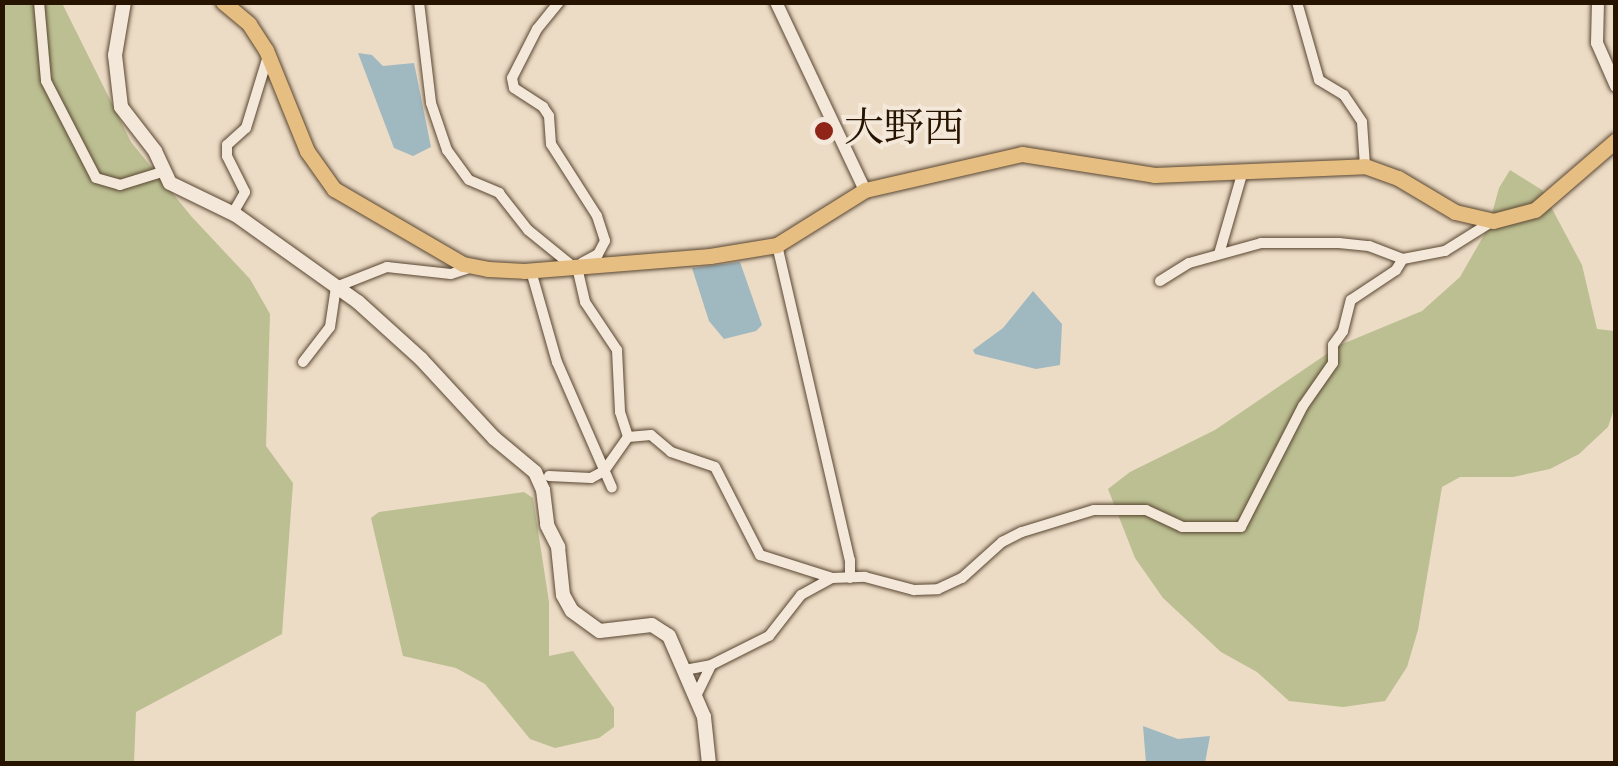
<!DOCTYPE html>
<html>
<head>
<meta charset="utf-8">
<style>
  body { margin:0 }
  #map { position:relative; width:1618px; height:766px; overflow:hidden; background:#ecdbc5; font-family:Vollkorn,"Noto Serif JP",serif }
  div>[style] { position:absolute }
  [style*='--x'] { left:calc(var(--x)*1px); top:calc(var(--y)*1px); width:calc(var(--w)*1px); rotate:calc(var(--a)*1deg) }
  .green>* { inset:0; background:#bcbf92 }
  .water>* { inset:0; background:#a0b8c0 }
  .roads { filter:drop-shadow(0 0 2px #584631) drop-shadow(0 0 2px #584631) }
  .minor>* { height:10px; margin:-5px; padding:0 5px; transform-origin:5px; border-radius:5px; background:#f3e8d9 }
  .tertiary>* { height:12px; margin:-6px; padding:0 6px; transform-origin:6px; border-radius:6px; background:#f3e8d9 }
  .secondary>* { height:14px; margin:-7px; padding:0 7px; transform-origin:7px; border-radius:7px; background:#f3e8d9 }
  .primary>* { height:15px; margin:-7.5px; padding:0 7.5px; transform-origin:7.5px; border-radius:7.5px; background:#e6be82 }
  .dots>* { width:28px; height:28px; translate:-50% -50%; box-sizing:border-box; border:5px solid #f3e8d9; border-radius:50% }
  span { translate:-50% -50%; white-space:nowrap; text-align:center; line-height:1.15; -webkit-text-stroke:8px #f3e8d9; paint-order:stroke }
  .poi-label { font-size:40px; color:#271400 }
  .left { translate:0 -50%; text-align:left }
  .frame { position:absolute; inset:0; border:5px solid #271400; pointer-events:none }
</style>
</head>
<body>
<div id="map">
  <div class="green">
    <i style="clip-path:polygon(2px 3px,62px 3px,131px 142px,191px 216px,250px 279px,270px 314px,266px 446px,293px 483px,282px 634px,136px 712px,134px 763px,3px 763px)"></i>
    <i style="clip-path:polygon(1510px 170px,1542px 190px,1582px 265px,1597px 329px,1615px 331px,1615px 406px,1608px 427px,1579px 454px,1550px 469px,1513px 477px,1460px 477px,1442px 487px,1418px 630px,1407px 667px,1385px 701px,1343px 707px,1289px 701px,1257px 672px,1221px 652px,1163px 598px,1135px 558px,1108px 489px,1130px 472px,1215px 430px,1340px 345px,1422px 311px,1460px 277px,1488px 228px,1499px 188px)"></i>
    <i style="clip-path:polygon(524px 492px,533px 498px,549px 602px,549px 656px,573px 651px,614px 708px,614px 727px,599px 738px,555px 748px,530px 739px,485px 684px,456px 668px,403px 656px,371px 518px,379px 512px)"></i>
  </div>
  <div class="water">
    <i style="clip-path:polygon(358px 53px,372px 55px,383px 66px,414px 63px,431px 147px,413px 156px,394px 148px)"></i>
    <i style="clip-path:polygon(740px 262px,762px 325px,756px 331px,724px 339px,709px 321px,692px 268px)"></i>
    <i style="clip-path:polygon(1033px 291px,1062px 324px,1060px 365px,1036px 369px,975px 354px,973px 350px,1003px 328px)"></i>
    <i style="clip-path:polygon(1143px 726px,1178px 739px,1210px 736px,1205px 763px,1146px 763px)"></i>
  </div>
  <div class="roads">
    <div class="minor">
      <i style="--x:39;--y:2;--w:79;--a:84.9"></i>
      <i style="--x:46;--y:81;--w:109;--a:62.7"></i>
      <i style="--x:96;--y:178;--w:25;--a:16"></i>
      <i style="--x:120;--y:185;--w:44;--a:-17.2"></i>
      <i style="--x:419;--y:2;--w:102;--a:83.2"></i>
      <i style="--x:431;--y:103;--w:50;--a:71.2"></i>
      <i style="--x:447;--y:150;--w:37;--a:54"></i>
      <i style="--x:469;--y:180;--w:33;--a:23"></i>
      <i style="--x:499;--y:193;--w:47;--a:51.9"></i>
      <i style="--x:528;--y:230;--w:55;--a:39.1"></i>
      <i style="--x:559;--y:2;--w:35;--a:129"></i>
      <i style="--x:537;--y:29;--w:55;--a:117"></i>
      <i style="--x:512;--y:78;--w:10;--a:79"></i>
      <i style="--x:514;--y:88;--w:35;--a:33"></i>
      <i style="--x:543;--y:107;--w:11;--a:56"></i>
      <i style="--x:549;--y:116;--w:28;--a:86"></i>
      <i style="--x:551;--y:144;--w:85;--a:57.4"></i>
      <i style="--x:597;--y:216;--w:26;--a:72"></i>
      <i style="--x:605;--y:241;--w:15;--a:118"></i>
      <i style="--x:598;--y:254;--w:18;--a:151"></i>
      <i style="--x:1297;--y:2;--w:81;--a:74.2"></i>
      <i style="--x:1319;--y:80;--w:29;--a:31"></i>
      <i style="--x:1344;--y:95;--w:32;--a:56"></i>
      <i style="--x:1362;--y:122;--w:44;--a:86.1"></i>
      <i style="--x:233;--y:213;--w:24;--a:-60"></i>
      <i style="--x:245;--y:192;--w:40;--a:-116.6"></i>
      <i style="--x:227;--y:156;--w:11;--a:-90"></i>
      <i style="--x:227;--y:145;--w:25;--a:-42"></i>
      <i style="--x:246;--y:128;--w:75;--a:-73"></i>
      <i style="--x:777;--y:245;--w:323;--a:77"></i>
      <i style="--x:850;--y:560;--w:18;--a:90"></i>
      <i style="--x:1219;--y:254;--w:86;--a:-73.9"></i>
      <i style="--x:577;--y:267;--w:36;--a:77"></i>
      <i style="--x:585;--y:302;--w:58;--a:56.3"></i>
      <i style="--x:617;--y:350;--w:62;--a:87.2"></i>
      <i style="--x:620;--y:412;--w:26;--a:72"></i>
      <i style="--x:531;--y:271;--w:95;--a:74.1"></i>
      <i style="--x:557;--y:362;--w:137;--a:66.4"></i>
      <i style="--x:1160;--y:281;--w:34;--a:-32"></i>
      <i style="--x:1189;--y:263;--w:75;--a:-15.5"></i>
      <i style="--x:1261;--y:243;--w:78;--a:0"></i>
      <i style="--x:1339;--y:243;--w:30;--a:6"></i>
      <i style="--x:1369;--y:246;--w:36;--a:21"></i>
      <i style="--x:303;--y:362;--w:44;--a:-52.4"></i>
      <i style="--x:330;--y:327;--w:40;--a:-81.5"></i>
      <i style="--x:336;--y:287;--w:55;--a:-21.4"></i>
      <i style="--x:387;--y:267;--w:64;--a:6.2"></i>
      <i style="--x:451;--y:274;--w:20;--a:-18"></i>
      <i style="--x:549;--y:476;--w:42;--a:2.7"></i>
      <i style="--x:591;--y:478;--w:15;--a:-28"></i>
      <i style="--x:604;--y:471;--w:42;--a:-54.8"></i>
      <i style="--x:628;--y:437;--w:23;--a:-5"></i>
      <i style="--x:651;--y:435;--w:26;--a:40"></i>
      <i style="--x:671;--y:452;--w:46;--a:18.8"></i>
      <i style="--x:715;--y:467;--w:99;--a:62.9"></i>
      <i style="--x:760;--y:555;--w:76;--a:17.7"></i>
      <i style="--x:685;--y:670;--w:26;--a:-11"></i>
      <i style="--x:711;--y:665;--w:65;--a:-26.6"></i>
      <i style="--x:769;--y:636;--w:52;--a:-52"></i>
      <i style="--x:801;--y:595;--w:35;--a:-29"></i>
      <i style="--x:832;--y:578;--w:33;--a:-2"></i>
      <i style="--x:865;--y:577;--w:51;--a:14.9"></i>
      <i style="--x:914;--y:590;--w:24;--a:-2"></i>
      <i style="--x:938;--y:589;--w:26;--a:-25"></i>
      <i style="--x:962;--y:578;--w:54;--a:-42"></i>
      <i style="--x:1002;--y:542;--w:22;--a:-27"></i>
      <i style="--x:1022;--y:532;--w:75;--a:-17"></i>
      <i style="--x:1094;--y:510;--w:52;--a:0"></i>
      <i style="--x:1146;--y:510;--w:40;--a:25"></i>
      <i style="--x:1182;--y:527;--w:59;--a:0"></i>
      <i style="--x:1241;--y:527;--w:136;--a:-62.9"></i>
      <i style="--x:1303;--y:406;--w:52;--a:-55.1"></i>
      <i style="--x:1333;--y:363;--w:18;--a:-90"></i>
      <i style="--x:1333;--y:345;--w:17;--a:-54"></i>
      <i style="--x:1343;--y:331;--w:32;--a:-76"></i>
      <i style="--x:1351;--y:300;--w:54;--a:-33.7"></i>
      <i style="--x:1396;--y:270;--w:13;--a:-58"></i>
      <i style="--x:1403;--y:259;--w:43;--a:-10.8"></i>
      <i style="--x:1445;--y:251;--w:57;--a:-32"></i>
      <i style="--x:696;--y:696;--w:34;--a:-64"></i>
    </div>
    <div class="tertiary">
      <i style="--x:776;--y:2;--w:208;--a:64.7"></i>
      <i style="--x:1598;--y:2;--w:41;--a:91.4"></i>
      <i style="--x:1597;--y:43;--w:47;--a:66.2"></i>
    </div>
    <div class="secondary">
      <i style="--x:124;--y:2;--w:54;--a:99.6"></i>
      <i style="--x:115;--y:55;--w:52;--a:83.4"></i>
      <i style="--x:121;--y:107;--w:56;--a:52.3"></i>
      <i style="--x:155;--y:151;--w:35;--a:65"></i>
      <i style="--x:170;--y:183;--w:73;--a:25.9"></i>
      <i style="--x:236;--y:215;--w:150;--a:35.5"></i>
      <i style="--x:358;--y:302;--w:85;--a:42.1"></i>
      <i style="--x:421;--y:359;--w:108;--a:47.3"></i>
      <i style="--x:494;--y:438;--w:53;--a:39.7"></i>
      <i style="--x:535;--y:472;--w:20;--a:66"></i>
      <i style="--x:543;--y:490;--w:35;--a:83"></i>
      <i style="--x:547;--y:525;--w:25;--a:63"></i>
      <i style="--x:558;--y:547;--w:48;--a:84.1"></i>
      <i style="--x:563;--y:595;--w:18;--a:61"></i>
      <i style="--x:572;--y:611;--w:34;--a:36"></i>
      <i style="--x:600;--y:631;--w:52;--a:-6.6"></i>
      <i style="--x:652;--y:625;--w:20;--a:33"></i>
      <i style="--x:669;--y:636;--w:88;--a:66.6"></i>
      <i style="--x:704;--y:717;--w:47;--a:83.9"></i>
    </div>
    <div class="primary">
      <i style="--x:223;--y:2;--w:34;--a:40"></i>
      <i style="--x:249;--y:24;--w:31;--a:57"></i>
      <i style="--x:266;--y:50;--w:109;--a:67.9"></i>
      <i style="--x:307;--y:151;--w:47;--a:54.6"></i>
      <i style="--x:334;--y:189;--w:149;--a:30.2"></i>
      <i style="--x:463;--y:264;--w:25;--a:11"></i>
      <i style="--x:488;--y:269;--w:36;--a:3"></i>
      <i style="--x:524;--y:271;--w:187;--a:-4.6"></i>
      <i style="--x:710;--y:256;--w:68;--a:-9.3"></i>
      <i style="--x:777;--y:245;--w:104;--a:-32"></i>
      <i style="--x:865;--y:190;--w:161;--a:-12.9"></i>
      <i style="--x:1022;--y:154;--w:134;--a:9"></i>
      <i style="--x:1154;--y:175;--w:211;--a:-2.4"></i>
      <i style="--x:1365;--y:166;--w:35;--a:20"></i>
      <i style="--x:1398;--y:178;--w:66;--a:30.8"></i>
      <i style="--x:1455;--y:212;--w:39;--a:13"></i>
      <i style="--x:1493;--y:221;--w:43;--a:-14.7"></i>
      <i style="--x:1535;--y:210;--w:107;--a:-40.8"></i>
    </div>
  </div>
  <div class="dots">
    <i style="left:824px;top:131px;background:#8f2418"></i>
  </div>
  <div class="poi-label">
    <span class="left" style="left:844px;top:131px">大野西</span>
  </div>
  <div class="frame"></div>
</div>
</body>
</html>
